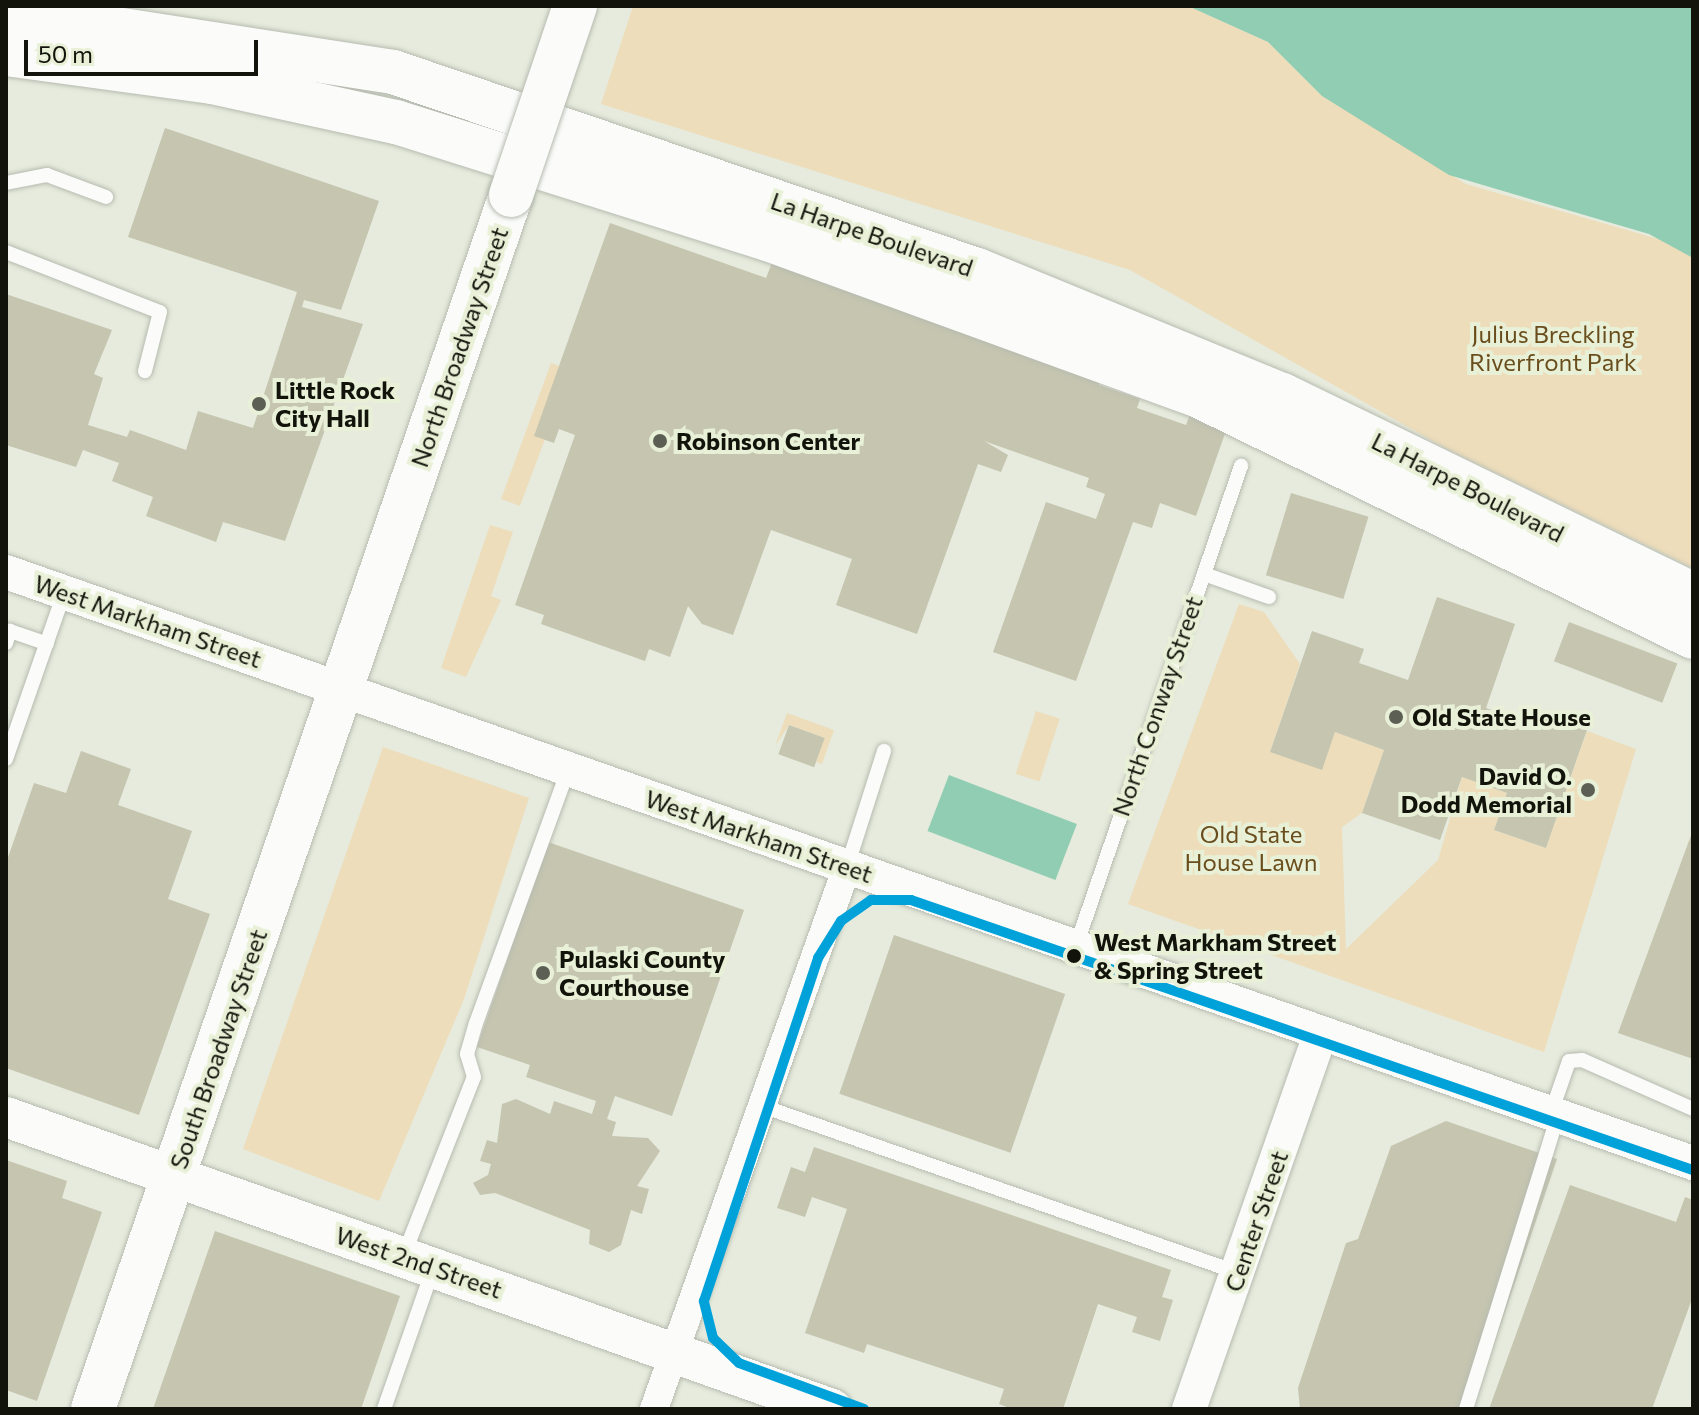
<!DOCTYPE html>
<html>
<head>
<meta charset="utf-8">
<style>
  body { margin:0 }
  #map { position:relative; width:1699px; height:1415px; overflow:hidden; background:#e6ebdd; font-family:Commissioner,sans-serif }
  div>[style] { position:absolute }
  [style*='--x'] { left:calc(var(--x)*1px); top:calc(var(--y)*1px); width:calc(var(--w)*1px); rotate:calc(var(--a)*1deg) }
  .green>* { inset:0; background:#edddbb; transform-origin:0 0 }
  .water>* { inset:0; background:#90cdb2; transform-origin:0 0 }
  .building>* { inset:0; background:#c5c5b0; transform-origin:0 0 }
  .roads { filter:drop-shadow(0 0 2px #b7bbb0) drop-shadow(0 0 2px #b7bbb0) }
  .service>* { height:14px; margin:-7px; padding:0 7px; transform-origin:7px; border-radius:7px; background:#fbfcfa }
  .minor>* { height:28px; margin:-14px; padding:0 14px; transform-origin:14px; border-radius:14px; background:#fbfcfa }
  .tertiary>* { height:34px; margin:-17px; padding:0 17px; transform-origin:17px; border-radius:17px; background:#fbfcfa }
  .secondary>* { height:40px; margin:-20px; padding:0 20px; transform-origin:20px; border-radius:20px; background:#fbfcfa }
  .primary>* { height:44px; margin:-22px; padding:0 22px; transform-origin:22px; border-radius:22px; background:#fbfcfa }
  .bridges { filter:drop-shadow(0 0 2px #b7bbb0) drop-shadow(0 0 2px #b7bbb0) }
  .primary-bridge>* { height:44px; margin:-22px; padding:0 22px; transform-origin:22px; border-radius:22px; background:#fbfcfa }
  .tram-1>* { height:10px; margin:-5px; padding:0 5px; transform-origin:5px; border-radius:5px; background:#01a2d9 }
  .dots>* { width:22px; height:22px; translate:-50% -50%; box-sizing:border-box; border:4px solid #e8f1d7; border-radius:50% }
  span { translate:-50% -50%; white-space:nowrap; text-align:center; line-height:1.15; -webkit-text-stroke:8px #e8f1d7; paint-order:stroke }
  .street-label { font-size:24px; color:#12140b }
  .park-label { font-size:24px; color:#6a4d1c }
  .poi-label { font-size:24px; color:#12140b; font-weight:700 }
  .left { translate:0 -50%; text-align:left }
  .right { translate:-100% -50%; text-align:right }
  .stop-label { font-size:24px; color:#12140b; font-weight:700 }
  .frame { position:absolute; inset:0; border:8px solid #12140b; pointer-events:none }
  .scale { position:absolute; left:24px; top:40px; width:234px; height:36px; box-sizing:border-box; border:4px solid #12140b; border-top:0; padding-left:10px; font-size:24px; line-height:28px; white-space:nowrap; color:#12140b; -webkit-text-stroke:6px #e8f1d7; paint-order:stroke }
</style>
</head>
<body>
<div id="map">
  <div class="green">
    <i style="clip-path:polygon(633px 6px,1188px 6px,1268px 42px,1322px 96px,1466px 184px,1672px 243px,1693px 258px,1693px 568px,1445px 448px,1130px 270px,601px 104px)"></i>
    <i style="clip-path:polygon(551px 363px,559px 366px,545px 439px,520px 506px,501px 499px)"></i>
    <i style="clip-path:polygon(490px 525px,513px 532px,491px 596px,501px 600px,466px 677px,441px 668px)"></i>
    <i style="clip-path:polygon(1239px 604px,1264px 612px,1300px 664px,1270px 752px,1321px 769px,1335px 732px,1384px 750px,1362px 813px,1342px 827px,1346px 949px,1438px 860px,1462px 777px,1507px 793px,1494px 830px,1546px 848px,1587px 731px,1636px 749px,1544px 1052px,1128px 904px)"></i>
    <i style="left:1036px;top:711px;width:25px;height:66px;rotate:18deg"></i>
    <i style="clip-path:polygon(787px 713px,834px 730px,822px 764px,816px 762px,824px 738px,789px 725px,775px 746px)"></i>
    <i style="clip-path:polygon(383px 747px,529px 798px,464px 999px,379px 1201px,243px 1149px)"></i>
  </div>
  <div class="water">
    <i style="clip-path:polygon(1188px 6px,1693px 6px,1693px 258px,1649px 234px,1449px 175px,1322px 96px,1268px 42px)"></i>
    <i style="left:949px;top:775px;width:137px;height:60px;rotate:21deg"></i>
  </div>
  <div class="building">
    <i style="clip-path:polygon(165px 128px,379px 201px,341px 310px,304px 300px,302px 307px,363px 324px,285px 541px,223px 522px,216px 542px,146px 516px,153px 497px,112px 481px,119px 463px,83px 450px,76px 467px,6px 445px,6px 294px,112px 330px,94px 374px,103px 378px,88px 425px,127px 437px,130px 430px,186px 450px,198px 411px,253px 428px,297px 292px,128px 237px)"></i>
    <i style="clip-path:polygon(610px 223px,766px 278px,773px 260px,1103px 372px,1099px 385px,1140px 399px,1137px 408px,1186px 425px,1191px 412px,1228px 425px,1196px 516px,1160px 503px,1152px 528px,1133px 522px,1076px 681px,993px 652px,1046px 502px,1096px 519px,1105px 494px,1086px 487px,1089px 478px,984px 441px,1008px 455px,1001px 472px,978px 464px,917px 634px,836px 605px,852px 559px,771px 530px,733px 635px,702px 624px,688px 606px,670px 657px,649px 649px,645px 661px,541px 624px,544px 615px,515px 605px,575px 435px,559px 429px,554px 443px,534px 436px)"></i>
    <i style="left:1291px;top:493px;width:81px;height:86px;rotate:17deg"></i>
    <i style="clip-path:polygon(1437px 597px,1515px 624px,1486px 708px,1531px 724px,1536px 709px,1588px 727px,1546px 848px,1494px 830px,1507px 793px,1462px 777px,1440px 840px,1362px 813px,1384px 750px,1335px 732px,1322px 770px,1270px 752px,1312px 631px,1364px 649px,1359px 663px,1408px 680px)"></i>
    <i style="left:1569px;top:622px;width:116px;height:42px;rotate:21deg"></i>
    <i style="left:789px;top:725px;width:38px;height:31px;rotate:20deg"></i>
    <i style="clip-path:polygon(81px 751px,131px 769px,118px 805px,192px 831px,168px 899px,210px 914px,139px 1115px,6px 1068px,6px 863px,34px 783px,66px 793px)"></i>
    <i style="clip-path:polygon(1693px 830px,1693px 1059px,1618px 1033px)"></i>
    <i style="clip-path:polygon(548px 842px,744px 910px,672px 1116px,615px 1096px,607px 1119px,616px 1122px,612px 1136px,648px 1138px,660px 1151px,637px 1186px,649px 1189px,642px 1214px,631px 1210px,621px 1245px,609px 1252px,589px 1244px,590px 1230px,495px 1193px,480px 1195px,473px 1183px,488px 1175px,491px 1164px,480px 1161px,487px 1140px,497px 1143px,502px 1104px,516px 1099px,550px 1114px,554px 1101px,592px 1114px,596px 1101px,526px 1077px,530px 1065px,477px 1047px)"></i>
    <i style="left:894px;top:935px;width:181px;height:168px;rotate:19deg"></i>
    <i style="clip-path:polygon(1446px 1121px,1557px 1159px,1472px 1409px,1300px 1409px,1298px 1388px,1346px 1243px,1358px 1239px,1391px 1146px)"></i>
    <i style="clip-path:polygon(814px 1147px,1171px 1270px,1162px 1297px,1173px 1300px,1160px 1341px,1132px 1332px,1137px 1317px,1098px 1304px,1063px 1409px,1012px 1409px,999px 1404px,1004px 1389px,867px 1344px,864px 1353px,805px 1333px,847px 1209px,812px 1197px,805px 1217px,777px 1208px,791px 1167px,805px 1172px)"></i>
    <i style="clip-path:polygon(6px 1160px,67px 1181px,62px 1198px,102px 1212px,37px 1401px,6px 1390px)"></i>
    <i style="clip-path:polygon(1570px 1185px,1676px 1222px,1685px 1197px,1693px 1200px,1693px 1296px,1652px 1409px,1489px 1409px)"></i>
    <i style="clip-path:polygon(215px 1231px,400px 1296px,361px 1409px,153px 1409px)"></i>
  </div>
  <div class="roads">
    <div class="service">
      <i style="--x:6;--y:183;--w:42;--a:-11"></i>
      <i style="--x:47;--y:175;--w:63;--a:20.4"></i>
      <i style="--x:6;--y:252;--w:165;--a:21.3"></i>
      <i style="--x:160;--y:312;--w:61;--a:104.3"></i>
      <i style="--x:1204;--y:574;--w:69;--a:19.5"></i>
      <i style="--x:6;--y:643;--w:13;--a:-72"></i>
      <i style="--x:10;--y:631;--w:39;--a:19"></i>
      <i style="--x:6;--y:759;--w:176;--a:-70.7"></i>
      <i style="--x:847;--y:867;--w:122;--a:-72.3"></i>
      <i style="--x:1076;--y:946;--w:508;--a:-71.03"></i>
      <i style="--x:762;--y:1106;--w:502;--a:19.3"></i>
      <i style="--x:1551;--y:1113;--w:55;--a:-70.9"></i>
      <i style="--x:1569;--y:1061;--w:13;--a:-4"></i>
      <i style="--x:1582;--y:1060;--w:121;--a:23.8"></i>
      <i style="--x:403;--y:1257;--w:193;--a:-68.5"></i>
      <i style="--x:474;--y:1077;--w:24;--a:-107"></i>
      <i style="--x:467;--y:1054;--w:32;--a:-74"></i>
      <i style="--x:476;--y:1023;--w:269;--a:-70"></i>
      <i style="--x:384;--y:1409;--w:145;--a:-70.7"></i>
      <i style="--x:1466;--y:1409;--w:307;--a:-72.6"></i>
    </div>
    <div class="minor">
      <i style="--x:654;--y:1409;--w:575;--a:-70.4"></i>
    </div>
    <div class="tertiary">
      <i style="--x:6;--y:572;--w:1788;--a:19.31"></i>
      <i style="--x:1189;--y:1409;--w:398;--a:-70.7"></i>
    </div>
    <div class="secondary">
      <i style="--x:6;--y:1117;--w:876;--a:19.47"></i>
    </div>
    <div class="primary">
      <i style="--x:6;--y:12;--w:392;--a:8.8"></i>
      <i style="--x:393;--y:72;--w:617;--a:18.73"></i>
      <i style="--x:977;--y:270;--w:330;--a:22.3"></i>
      <i style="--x:1282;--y:395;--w:457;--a:25.9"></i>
      <i style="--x:6;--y:54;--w:208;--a:7.7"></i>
      <i style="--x:212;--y:82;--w:188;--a:12.3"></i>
      <i style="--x:396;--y:122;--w:390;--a:17.5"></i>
      <i style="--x:768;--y:239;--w:454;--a:20"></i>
      <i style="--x:1195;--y:394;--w:554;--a:26.01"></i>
      <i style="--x:93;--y:1409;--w:1284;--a:-71"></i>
    </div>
  </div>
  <div class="bridges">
    <div class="primary-bridge">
      <i style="--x:511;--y:195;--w:200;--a:-71.3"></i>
    </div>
  </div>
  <div class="tram-1">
    <i style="--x:864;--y:1409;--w:133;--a:-159.8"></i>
    <i style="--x:739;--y:1363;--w:36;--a:-136"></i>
    <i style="--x:713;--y:1338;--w:38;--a:-104"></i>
    <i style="--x:704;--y:1301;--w:361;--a:-71.6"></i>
    <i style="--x:818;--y:958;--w:44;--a:-58.1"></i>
    <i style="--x:841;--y:921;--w:37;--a:-35"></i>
    <i style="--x:871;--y:900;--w:40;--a:0"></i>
    <i style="--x:911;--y:900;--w:827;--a:19.05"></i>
  </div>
  <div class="dots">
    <i style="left:259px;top:404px;background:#5c5f54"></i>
    <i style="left:660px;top:441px;background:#5c5f54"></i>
    <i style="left:1396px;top:717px;background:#5c5f54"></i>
    <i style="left:1588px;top:790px;background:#5c5f54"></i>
    <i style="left:1074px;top:956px;background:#12140b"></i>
    <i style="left:543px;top:973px;background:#5c5f54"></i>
  </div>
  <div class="street-label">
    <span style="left:872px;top:234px;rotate:19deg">La Harpe Boulevard</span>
    <span style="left:459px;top:347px;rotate:-71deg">North Broadway Street</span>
    <span style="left:1468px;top:487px;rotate:27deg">La Harpe Boulevard</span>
    <span style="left:148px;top:621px;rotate:19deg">West Markham Street</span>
    <span style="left:1157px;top:706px;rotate:-71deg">North Conway Street</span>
    <span style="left:759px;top:836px;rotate:19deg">West Markham Street</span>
    <span style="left:218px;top:1049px;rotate:-71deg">South Broadway Street</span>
    <span style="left:1256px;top:1221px;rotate:-71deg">Center Street</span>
    <span style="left:419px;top:1262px;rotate:19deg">West 2nd Street</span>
  </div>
  <div class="park-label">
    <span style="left:1553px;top:348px">Julius Breckling<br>Riverfront Park</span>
    <span style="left:1251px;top:848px">Old State<br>House Lawn</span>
  </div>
  <div class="poi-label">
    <span class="left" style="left:275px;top:404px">Little Rock<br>City Hall</span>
    <span class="left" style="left:676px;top:441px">Robinson Center</span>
    <span class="left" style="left:1412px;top:717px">Old State House</span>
    <span class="right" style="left:1572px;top:790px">David O.<br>Dodd Memorial</span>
    <span class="left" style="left:559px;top:973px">Pulaski County<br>Courthouse</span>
  </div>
  <div class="stop-label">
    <span class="left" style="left:1094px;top:956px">West Markham Street<br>&amp; Spring Street</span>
  </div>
  <div class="frame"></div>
  <div class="scale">50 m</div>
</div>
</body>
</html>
